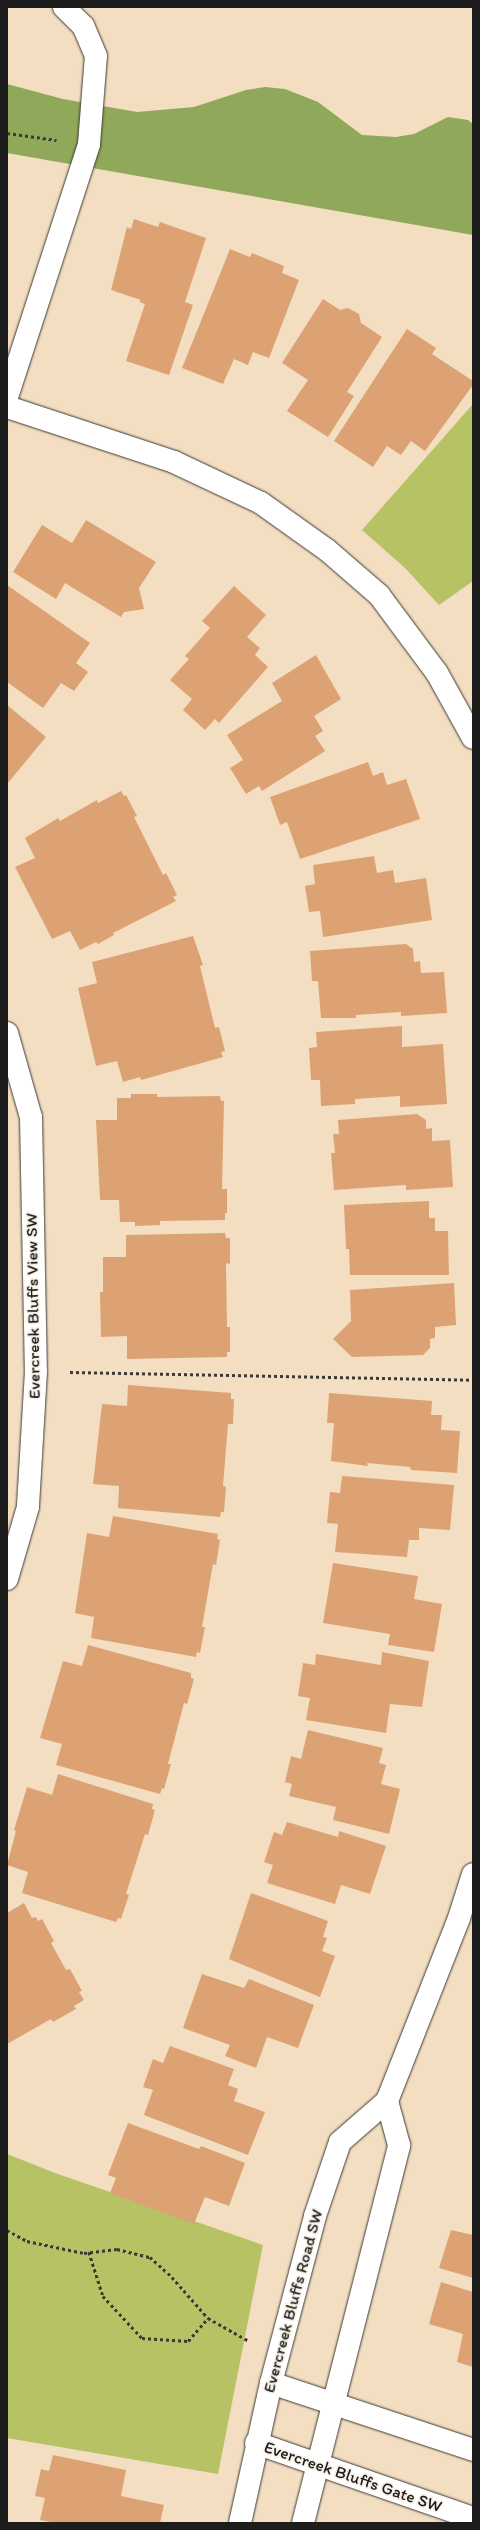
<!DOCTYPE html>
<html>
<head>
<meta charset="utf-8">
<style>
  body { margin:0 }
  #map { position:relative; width:480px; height:2530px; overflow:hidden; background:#f3dec1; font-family:Itim,sans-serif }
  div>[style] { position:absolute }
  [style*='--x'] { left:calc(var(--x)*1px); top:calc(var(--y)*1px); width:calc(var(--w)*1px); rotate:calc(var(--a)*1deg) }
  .green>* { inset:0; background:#b6c264 }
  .forest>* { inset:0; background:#90a85a }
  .building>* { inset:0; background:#dca274 }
  .path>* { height:2.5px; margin-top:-1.25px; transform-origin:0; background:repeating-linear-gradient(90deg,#3c3935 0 3px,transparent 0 6px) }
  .roads { filter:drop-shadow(0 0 1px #3c3935) drop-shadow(0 0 1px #3c3935) }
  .minor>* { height:22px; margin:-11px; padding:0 11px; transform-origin:11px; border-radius:11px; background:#fff }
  span { translate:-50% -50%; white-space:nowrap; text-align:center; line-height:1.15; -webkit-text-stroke:3.5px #f7f3e8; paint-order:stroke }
  .street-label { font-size:17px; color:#1c1c1c }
  .frame { position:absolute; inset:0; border:8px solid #1c1c1c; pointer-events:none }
</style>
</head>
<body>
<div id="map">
  <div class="green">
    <i style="clip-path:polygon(473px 404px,473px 581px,439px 605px,405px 568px,362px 530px)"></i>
    <i style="clip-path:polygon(7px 2154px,55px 2173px,263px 2245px,218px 2474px,7px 2438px)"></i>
  </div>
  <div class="forest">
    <i style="clip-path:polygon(7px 84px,63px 99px,137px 112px,194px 107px,246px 90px,265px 87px,285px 89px,318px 102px,362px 135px,396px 137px,414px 134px,448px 117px,468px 120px,473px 124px,473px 235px,7px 153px)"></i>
  </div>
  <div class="building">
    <i style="clip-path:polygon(134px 219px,158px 227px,160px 222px,206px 238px,185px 302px,193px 305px,169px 375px,126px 361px,145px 304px,139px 302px,141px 300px,111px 290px,127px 227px,131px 229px)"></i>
    <i style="clip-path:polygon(230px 249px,250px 257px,252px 253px,284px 266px,282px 273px,299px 280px,269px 358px,253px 352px,248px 365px,234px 359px,223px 384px,182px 368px)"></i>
    <i style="clip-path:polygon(323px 299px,340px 310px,348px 308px,359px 314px,361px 323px,382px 337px,347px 392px,354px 396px,328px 437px,287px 411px,308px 380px,282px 363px)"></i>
    <i style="clip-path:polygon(407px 329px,436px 348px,432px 354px,473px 381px,473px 385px,425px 451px,411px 441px,401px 455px,387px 446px,373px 467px,334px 441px)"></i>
    <i style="clip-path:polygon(86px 520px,156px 562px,139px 588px,144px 609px,124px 612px,121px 617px,65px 583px,56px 599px,13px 572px,42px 525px,72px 543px)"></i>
    <i style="clip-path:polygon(7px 585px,90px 643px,76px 663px,88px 672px,74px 691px,61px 683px,43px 708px,7px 682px)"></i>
    <i style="clip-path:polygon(234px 586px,266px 615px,247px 637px,260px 648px,255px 655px,268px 667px,219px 723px,215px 719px,205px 730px,183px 710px,192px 699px,170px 680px,189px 659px,185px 656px,210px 628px,202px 621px)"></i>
    <i style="clip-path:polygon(316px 655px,341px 699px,314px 716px,323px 731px,315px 736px,325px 751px,262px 791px,259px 786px,246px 794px,230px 768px,243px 760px,227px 735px,282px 701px,272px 683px)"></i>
    <i style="clip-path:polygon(7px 705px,46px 737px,7px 784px)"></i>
    <i style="clip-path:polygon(368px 762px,373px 776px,383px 772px,387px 785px,406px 779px,420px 819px,300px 859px,287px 822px,280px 825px,270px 797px)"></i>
    <i style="clip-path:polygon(121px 791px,124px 796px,126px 795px,137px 816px,134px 817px,163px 875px,166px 873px,177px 895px,173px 897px,176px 901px,113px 933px,114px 935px,98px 944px,96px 942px,80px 950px,70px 931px,52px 939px,15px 867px,35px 858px,25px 838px,58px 818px,60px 821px,97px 800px,98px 803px)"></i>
    <i style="clip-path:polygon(374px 856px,377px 873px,393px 870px,395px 883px,426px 878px,432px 920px,323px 937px,320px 911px,309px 912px,305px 886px,315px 884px,313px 865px)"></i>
    <i style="clip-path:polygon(193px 936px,203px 965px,200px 966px,215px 1028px,219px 1027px,225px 1051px,221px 1052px,223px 1057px,141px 1080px,140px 1077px,123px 1082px,117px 1061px,96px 1066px,78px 988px,97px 983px,92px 962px)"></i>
    <i style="clip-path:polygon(406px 944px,413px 949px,414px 962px,420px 961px,421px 973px,444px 972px,447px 1013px,401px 1016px,401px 1012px,356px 1015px,356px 1018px,321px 1018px,318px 981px,312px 981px,310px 951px)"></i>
    <i style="clip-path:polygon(402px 1026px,402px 1047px,443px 1044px,447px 1104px,400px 1107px,400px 1096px,355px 1099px,355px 1104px,321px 1106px,320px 1080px,311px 1080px,309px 1048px,317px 1047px,316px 1032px)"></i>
    <i style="clip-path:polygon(131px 1094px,157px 1094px,157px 1097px,220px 1096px,221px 1101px,224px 1101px,222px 1189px,227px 1189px,227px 1213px,225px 1213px,225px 1220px,160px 1221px,160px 1225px,135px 1226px,135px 1222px,120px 1222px,119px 1200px,100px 1200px,96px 1120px,117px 1120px,117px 1098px,131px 1098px)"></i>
    <i style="clip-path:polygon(417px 1114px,426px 1120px,426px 1129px,432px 1128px,432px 1141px,450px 1140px,453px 1187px,406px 1190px,406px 1185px,334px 1190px,331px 1153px,335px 1153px,333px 1134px,339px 1134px,338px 1120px)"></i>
    <i style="clip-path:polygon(429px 1201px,429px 1218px,435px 1218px,435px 1231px,448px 1231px,449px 1275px,350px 1275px,349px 1249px,346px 1249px,344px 1205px)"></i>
    <i style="clip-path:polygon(225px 1233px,226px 1238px,230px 1238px,230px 1264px,226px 1263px,227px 1327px,230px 1327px,230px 1352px,227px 1352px,227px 1357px,127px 1359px,127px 1336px,101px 1337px,100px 1292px,103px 1292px,103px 1257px,126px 1257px,126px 1235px)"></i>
    <i style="clip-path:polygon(454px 1283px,456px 1325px,435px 1327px,435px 1338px,430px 1339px,430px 1348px,423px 1355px,352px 1357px,333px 1339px,351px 1321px,350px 1290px)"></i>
    <i style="clip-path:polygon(128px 1385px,231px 1393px,231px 1399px,234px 1399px,233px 1424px,228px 1424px,223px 1486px,226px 1487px,224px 1512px,221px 1512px,220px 1517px,118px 1508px,119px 1486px,93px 1484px,102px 1404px,127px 1406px)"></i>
    <i style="clip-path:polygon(329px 1393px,432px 1401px,431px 1415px,442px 1415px,441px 1430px,460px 1431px,457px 1473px,411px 1470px,410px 1467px,367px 1463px,368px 1466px,331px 1461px,334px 1423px,327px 1423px)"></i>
    <i style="clip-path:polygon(342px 1476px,454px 1485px,450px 1530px,419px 1528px,419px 1540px,409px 1540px,407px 1557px,335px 1552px,338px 1524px,327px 1523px,330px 1492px,340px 1493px)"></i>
    <i style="clip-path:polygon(113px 1516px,218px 1534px,217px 1539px,220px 1540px,216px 1565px,213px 1564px,202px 1627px,205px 1627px,200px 1653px,197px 1652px,196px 1657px,91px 1638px,94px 1617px,75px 1613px,87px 1533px,109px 1537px)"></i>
    <i style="clip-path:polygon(333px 1563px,418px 1576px,414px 1599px,442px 1604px,434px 1652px,388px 1645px,390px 1634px,323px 1623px)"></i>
    <i style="clip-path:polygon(88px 1645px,191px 1673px,191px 1678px,194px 1679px,187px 1704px,184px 1703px,168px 1764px,171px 1764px,164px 1789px,162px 1788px,160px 1794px,56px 1765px,62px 1744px,40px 1738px,63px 1661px,82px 1666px)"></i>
    <i style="clip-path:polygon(382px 1652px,429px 1661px,422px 1707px,390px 1704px,386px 1733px,306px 1720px,310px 1698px,298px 1696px,303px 1663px,315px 1665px,316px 1654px,381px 1665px)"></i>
    <i style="clip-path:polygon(308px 1730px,383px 1748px,379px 1763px,386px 1765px,381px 1784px,400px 1789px,389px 1834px,333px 1820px,336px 1807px,289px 1796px,292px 1784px,285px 1782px,291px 1756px,301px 1759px)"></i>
    <i style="clip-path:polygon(58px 1774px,153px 1804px,152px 1809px,155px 1810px,148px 1835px,145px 1834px,126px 1894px,129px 1895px,121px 1919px,118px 1918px,116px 1922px,22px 1893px,28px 1872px,7px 1865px,16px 1831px,14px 1830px,27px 1787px,52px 1795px)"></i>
    <i style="clip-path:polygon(287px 1822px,338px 1837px,339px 1831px,386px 1846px,370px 1894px,341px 1885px,335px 1904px,267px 1883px,273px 1865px,264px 1862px,274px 1832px,282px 1835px)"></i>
    <i style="clip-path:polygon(251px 1893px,328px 1921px,323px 1937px,327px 1938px,322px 1951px,335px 1956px,320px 1997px,229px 1959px)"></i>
    <i style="clip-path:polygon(24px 1903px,32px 1918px,36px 1917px,38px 1921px,42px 1919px,54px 1941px,51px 1943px,66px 1970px,70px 1969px,82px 1991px,79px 1992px,84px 2000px,74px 2006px,76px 2009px,53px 2022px,51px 2019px,7px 2044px,7px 1913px)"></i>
    <i style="clip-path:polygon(202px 1974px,244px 1988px,249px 1979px,314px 2005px,298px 2048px,267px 2037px,256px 2068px,225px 2056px,230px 2045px,183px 2028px)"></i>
    <i style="clip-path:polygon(170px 2046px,234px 2069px,228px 2085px,238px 2089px,234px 2101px,265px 2112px,248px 2155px,144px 2115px,153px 2090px,143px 2087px,153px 2059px,163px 2063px)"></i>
    <i style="clip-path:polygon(128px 2123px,199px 2149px,201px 2146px,245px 2163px,229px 2206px,205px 2197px,194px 2224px,110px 2193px,116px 2178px,108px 2175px)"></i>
    <i style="clip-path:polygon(451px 2230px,473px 2235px,473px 2278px,439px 2268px)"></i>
    <i style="clip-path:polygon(441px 2282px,473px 2292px,473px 2367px,457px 2362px,463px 2334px,429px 2324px)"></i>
    <i style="clip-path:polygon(53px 2455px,126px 2470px,121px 2496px,164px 2505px,160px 2523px,56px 2523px,40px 2520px,45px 2498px,35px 2496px,41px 2469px,49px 2471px)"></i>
  </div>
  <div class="path">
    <i style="--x:7;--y:133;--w:50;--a:8"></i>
    <i style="--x:70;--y:1372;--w:403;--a:1.1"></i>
    <i style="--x:7;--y:2230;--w:23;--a:29"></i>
    <i style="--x:27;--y:2241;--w:58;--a:11.9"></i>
    <i style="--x:84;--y:2253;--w:33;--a:-7"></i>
    <i style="--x:117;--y:2249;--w:34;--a:14"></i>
    <i style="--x:150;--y:2257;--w:30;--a:42"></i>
    <i style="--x:172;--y:2277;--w:55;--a:48.7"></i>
    <i style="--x:208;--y:2318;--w:47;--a:29.3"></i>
    <i style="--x:89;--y:2252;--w:46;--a:72.3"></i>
    <i style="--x:103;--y:2296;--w:57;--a:47.1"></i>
    <i style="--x:142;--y:2338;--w:46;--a:3.7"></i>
    <i style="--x:188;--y:2341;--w:30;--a:-49"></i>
  </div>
  <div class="roads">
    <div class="minor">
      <i style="--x:7;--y:397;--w:266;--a:-72"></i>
      <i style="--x:89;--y:144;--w:88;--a:-85.5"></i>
      <i style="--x:96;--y:56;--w:33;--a:-113"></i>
      <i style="--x:83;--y:26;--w:27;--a:-135"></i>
      <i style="--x:7;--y:407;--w:176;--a:18.2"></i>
      <i style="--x:174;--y:462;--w:96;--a:25.2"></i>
      <i style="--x:261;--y:503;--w:81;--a:35.5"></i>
      <i style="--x:327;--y:550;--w:69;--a:40.9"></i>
      <i style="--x:379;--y:595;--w:97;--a:53.4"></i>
      <i style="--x:437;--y:673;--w:74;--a:61"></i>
      <i style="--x:7;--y:1033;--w:87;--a:74.1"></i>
      <i style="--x:31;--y:1117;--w:254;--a:88.9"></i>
      <i style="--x:36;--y:1371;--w:136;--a:93.4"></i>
      <i style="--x:28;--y:1507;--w:75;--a:106.3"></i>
      <i style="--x:271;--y:2383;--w:213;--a:18.3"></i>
      <i style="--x:256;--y:2443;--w:230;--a:19.1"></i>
      <i style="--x:240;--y:2523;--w:143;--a:-77.5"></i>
      <i style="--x:271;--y:2383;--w:173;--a:-75.2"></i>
      <i style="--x:315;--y:2216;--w:78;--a:-71.3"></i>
      <i style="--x:340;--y:2142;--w:62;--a:-41.1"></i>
      <i style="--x:387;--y:2101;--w:197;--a:-68.5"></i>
      <i style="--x:459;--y:1918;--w:46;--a:-72.3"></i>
      <i style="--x:303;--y:2523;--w:390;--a:-75.7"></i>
      <i style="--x:399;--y:2145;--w:46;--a:-105.3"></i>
    </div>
  </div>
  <div class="street-label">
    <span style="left:33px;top:1306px;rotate:-91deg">Evercreek Bluffs View SW</span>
    <span style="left:293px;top:2301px;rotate:-75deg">Evercreek Bluffs Road SW</span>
    <span style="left:353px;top:2477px;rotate:19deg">Evercreek Bluffs Gate SW</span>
  </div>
  <div class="frame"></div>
</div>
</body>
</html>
